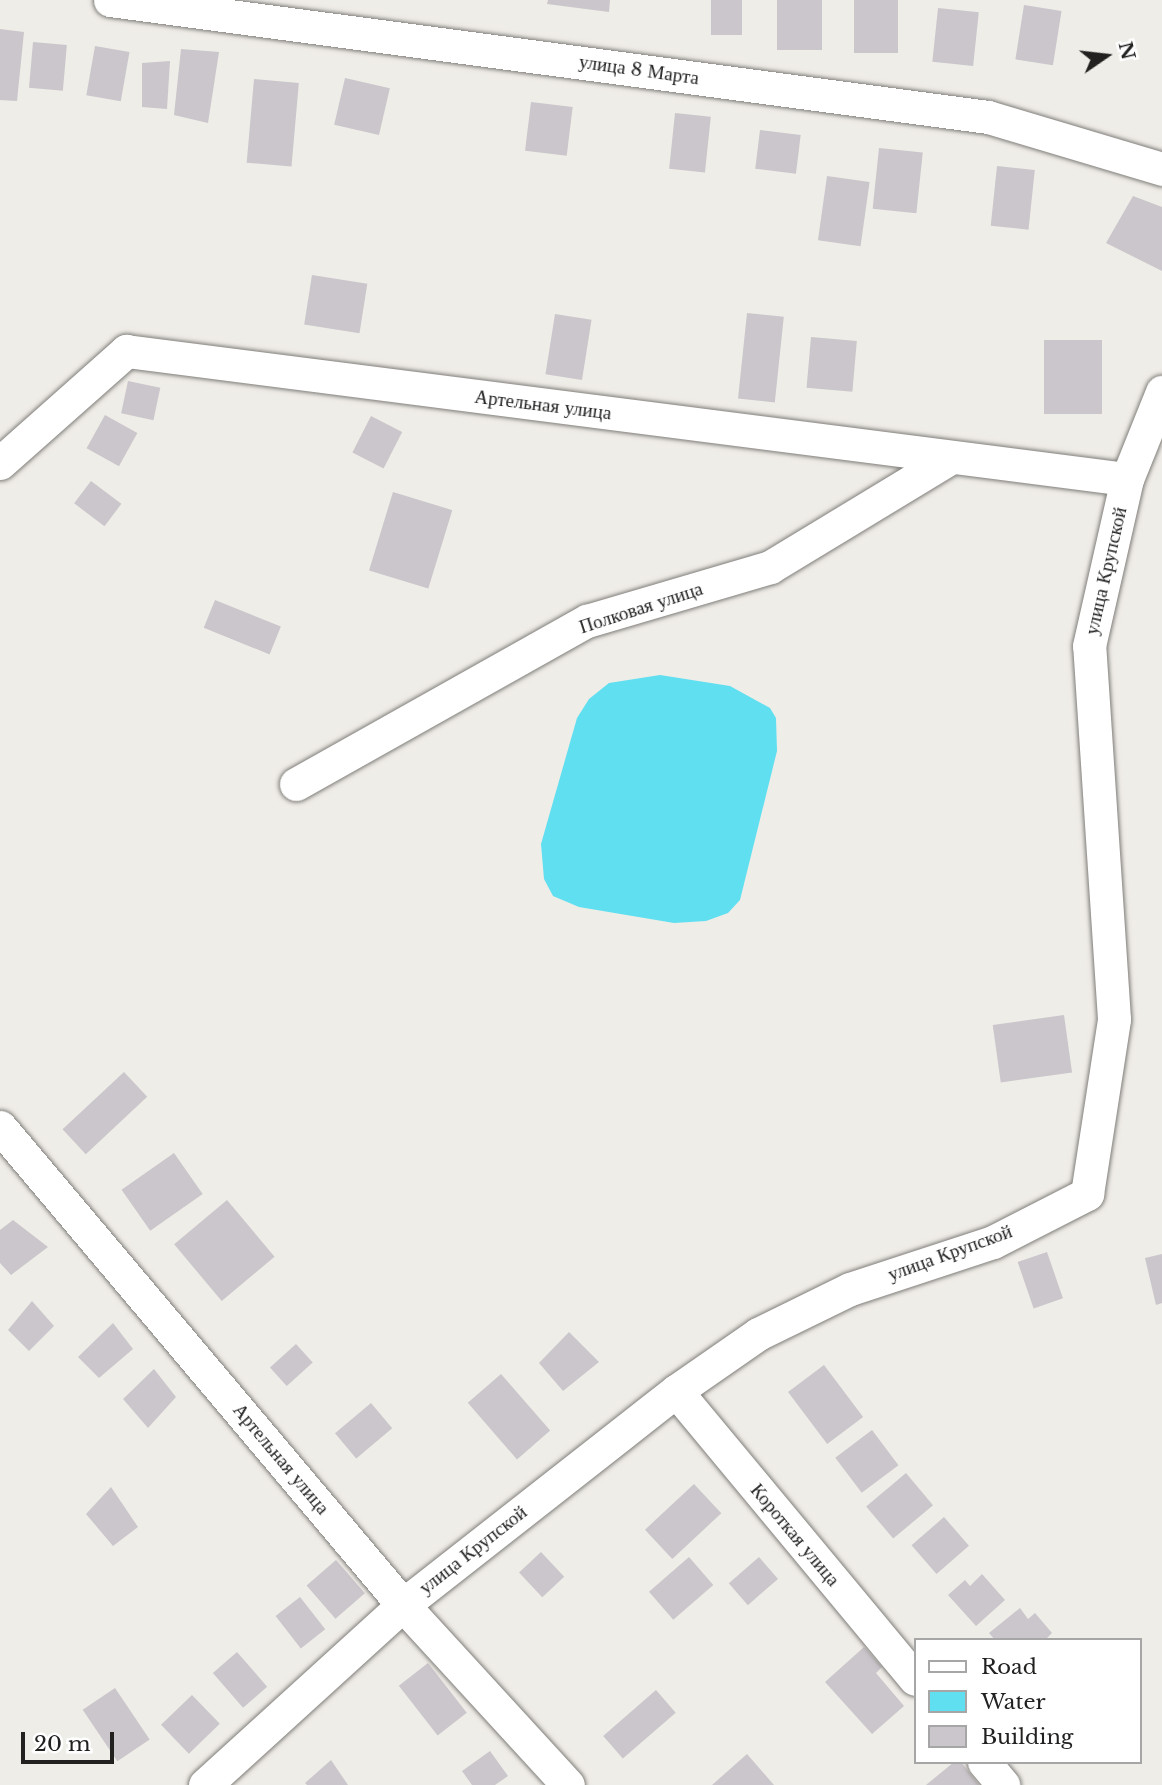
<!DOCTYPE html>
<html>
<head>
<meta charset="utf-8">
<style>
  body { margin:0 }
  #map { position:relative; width:1162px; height:1785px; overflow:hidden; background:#efede8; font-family:"Libre Baskerville",serif }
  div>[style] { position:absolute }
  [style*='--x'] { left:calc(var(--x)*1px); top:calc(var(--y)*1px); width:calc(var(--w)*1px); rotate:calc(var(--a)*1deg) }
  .water>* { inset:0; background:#60dff0 }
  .building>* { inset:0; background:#cac6cb; transform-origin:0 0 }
  .roads { filter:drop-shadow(0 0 2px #807e7a) drop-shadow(0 0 2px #807e7a) }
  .minor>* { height:33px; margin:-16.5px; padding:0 16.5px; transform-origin:16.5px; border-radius:16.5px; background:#fff }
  span { translate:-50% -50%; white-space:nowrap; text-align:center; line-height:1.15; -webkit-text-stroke:6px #fff; paint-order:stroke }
  .street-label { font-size:19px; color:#222120 }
  .legend { position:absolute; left:914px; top:1638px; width:228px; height:126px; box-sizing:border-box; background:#fff; border:2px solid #a7a6a6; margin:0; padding:9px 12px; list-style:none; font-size:21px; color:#222120 }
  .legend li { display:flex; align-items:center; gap:14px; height:35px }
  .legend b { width:35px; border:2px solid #a7a6a6 }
  .north { position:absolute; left:1071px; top:21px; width:70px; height:70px; -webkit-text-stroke:5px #fff; paint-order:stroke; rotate:76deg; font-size:19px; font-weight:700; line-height:28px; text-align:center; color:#222120 }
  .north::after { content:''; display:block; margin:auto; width:24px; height:32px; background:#222120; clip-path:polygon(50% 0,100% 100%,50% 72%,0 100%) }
  .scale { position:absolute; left:21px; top:1732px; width:93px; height:32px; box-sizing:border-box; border:4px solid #222120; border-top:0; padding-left:9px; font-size:21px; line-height:24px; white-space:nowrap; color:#222120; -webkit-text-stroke:5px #fff; paint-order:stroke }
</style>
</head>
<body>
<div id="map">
  <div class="water">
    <i style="clip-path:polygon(660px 675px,730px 686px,770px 708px,776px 718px,777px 751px,740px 900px,728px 913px,706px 921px,674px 923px,579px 907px,553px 896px,544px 879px,541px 844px,577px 718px,589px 699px,609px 683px)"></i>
  </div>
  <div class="building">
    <i style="clip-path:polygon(548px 0,610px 0,609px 12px,547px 4px)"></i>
    <i style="left:711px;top:0;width:31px;height:35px"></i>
    <i style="left:777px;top:0;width:45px;height:50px"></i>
    <i style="left:854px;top:0;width:44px;height:53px"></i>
    <i style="left:1024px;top:5px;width:38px;height:55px;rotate:9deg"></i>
    <i style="left:938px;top:8px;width:41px;height:54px;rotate:6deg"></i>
    <i style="clip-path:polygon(0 29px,24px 32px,17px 101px,0 100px)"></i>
    <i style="left:33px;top:42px;width:34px;height:46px;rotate:5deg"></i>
    <i style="left:95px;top:46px;width:35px;height:50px;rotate:10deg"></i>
    <i style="clip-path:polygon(181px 49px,219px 52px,208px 123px,174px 115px)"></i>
    <i style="clip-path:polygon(170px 61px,167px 109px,142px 107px,142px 63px)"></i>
    <i style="left:345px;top:78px;width:46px;height:48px;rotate:13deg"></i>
    <i style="left:254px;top:79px;width:45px;height:84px;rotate:5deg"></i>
    <i style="left:531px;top:102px;width:42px;height:49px;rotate:7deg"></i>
    <i style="left:675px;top:113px;width:36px;height:56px;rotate:6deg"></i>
    <i style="left:760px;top:130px;width:41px;height:39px;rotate:7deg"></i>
    <i style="left:879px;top:148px;width:44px;height:61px;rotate:6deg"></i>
    <i style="left:997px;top:166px;width:38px;height:60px;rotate:6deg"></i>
    <i style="left:827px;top:176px;width:43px;height:65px;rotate:8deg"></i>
    <i style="clip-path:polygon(1133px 196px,1162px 207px,1162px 271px,1106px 243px)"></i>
    <i style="left:312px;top:275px;width:56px;height:50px;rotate:9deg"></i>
    <i style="left:747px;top:313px;width:37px;height:86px;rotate:6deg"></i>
    <i style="left:555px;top:314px;width:37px;height:61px;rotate:9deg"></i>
    <i style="left:811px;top:337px;width:46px;height:51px;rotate:5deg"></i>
    <i style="left:1044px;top:340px;width:58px;height:74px"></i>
    <i style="left:128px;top:381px;width:33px;height:33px;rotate:12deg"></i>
    <i style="left:105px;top:415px;width:37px;height:38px;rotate:29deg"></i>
    <i style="left:371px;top:416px;width:35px;height:41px;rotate:27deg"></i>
    <i style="left:91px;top:481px;width:38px;height:28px;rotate:37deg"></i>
    <i style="left:393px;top:492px;width:62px;height:82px;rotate:17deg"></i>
    <i style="left:215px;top:600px;width:71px;height:30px;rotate:22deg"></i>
    <i style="left:1064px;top:1015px;width:58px;height:72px;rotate:82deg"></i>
    <i style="left:124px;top:1072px;width:34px;height:84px;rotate:47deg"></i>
    <i style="left:174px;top:1153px;width:50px;height:64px;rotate:55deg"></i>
    <i style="left:227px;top:1200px;width:74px;height:69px;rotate:50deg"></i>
    <i style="clip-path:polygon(13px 1220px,48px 1247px,11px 1275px,0 1263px,0 1230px)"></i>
    <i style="left:1047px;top:1252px;width:49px;height:31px;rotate:71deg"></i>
    <i style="clip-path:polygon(1162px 1254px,1162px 1303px,1156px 1305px,1145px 1258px)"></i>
    <i style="clip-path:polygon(32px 1301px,54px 1326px,29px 1351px,8px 1330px)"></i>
    <i style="clip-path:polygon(113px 1323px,133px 1349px,99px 1378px,78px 1357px)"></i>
    <i style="clip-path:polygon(569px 1332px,599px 1362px,563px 1391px,539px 1363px)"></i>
    <i style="left:296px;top:1344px;width:25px;height:35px;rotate:48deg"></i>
    <i style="left:824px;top:1365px;width:65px;height:45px;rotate:53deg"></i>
    <i style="clip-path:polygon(154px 1369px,176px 1397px,148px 1428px,123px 1399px)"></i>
    <i style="left:501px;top:1374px;width:75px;height:44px;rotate:49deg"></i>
    <i style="left:371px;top:1403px;width:33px;height:47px;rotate:50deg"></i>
    <i style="left:872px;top:1430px;width:44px;height:46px;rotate:53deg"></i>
    <i style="left:906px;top:1473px;width:42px;height:52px;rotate:50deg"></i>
    <i style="left:694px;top:1484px;width:40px;height:67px;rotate:47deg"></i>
    <i style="clip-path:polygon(111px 1487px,138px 1527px,113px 1546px,86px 1514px)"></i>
    <i style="left:944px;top:1517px;width:38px;height:43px;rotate:49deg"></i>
    <i style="left:541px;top:1552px;width:34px;height:30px;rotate:47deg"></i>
    <i style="left:689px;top:1557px;width:37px;height:53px;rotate:49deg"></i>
    <i style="left:759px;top:1557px;width:29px;height:40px;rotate:49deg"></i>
    <i style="left:336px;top:1560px;width:44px;height:39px;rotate:49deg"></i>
    <i style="clip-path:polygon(982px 1574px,1005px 1600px,976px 1626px,948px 1595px,965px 1580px,970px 1586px)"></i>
    <i style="left:300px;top:1597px;width:41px;height:31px;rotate:52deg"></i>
    <i style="clip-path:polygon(1020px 1608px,1028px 1619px,1035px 1613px,1052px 1633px,1045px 1640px,995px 1640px,989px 1633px)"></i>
    <i style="clip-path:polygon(864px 1647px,882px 1667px,876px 1673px,904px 1706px,872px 1734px,825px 1682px)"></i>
    <i style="left:237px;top:1652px;width:46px;height:32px;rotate:49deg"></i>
    <i style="left:428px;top:1663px;width:63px;height:37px;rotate:52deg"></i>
    <i style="left:115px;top:1688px;width:62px;height:39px;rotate:56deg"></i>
    <i style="left:656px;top:1690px;width:30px;height:70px;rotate:49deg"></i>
    <i style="left:192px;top:1695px;width:40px;height:43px;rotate:46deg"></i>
    <i style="clip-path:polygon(490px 1751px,508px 1776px,495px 1785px,472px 1785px,462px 1771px)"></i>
    <i style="clip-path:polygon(747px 1754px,774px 1785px,712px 1785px)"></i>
    <i style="clip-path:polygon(331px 1760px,348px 1785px,307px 1785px,305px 1783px)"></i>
    <i style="clip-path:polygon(954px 1762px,961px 1762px,979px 1785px,926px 1785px)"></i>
  </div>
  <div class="roads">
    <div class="minor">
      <i style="--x:110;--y:0;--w:886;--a:7.59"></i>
      <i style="--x:988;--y:117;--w:182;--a:16.6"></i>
      <i style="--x:0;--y:463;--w:169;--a:-41.6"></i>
      <i style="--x:126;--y:351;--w:1009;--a:7.29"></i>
      <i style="--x:296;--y:784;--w:334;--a:-29.3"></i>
      <i style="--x:587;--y:621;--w:191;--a:-16.4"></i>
      <i style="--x:770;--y:567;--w:210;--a:-31.2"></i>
      <i style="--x:0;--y:1127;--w:625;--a:49.87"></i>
      <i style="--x:403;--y:1605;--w:244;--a:47.5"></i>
      <i style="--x:676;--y:1391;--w:374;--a:50.3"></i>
      <i style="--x:984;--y:1762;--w:30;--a:50"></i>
      <i style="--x:205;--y:1785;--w:268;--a:-42.3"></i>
      <i style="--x:403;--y:1605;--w:347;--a:-38.1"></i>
      <i style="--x:676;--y:1391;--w:100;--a:-34.8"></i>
      <i style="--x:758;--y:1334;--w:102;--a:-26.1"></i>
      <i style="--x:850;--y:1289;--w:151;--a:-18.2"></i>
      <i style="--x:993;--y:1242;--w:106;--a:-27.1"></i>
      <i style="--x:1087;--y:1194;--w:177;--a:-81.2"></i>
      <i style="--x:1114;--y:1019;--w:374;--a:-93.8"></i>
      <i style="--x:1089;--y:646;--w:171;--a:-77.2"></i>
      <i style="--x:1127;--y:479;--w:94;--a:-68.1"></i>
    </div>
  </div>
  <div class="street-label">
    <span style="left:639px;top:70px;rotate:8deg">улица 8 Марта</span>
    <span style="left:543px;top:405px;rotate:7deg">Артельная улица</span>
    <span style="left:1106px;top:571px;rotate:-77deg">улица Крупской</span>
    <span style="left:641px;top:608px;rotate:-18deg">Полковая улица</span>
    <span style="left:950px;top:1253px;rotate:-20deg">улица Крупской</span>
    <span style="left:281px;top:1459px;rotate:50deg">Артельная улица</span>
    <span style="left:795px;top:1535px;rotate:50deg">Короткая улица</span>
    <span style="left:473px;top:1550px;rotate:-38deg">улица Крупской</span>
  </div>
  <ul class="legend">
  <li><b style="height:9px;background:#fff"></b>Road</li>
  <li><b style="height:19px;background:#60dff0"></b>Water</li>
  <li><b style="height:19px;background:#cac6cb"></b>Building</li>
  </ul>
  <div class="north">N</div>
  <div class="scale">20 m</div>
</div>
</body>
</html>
